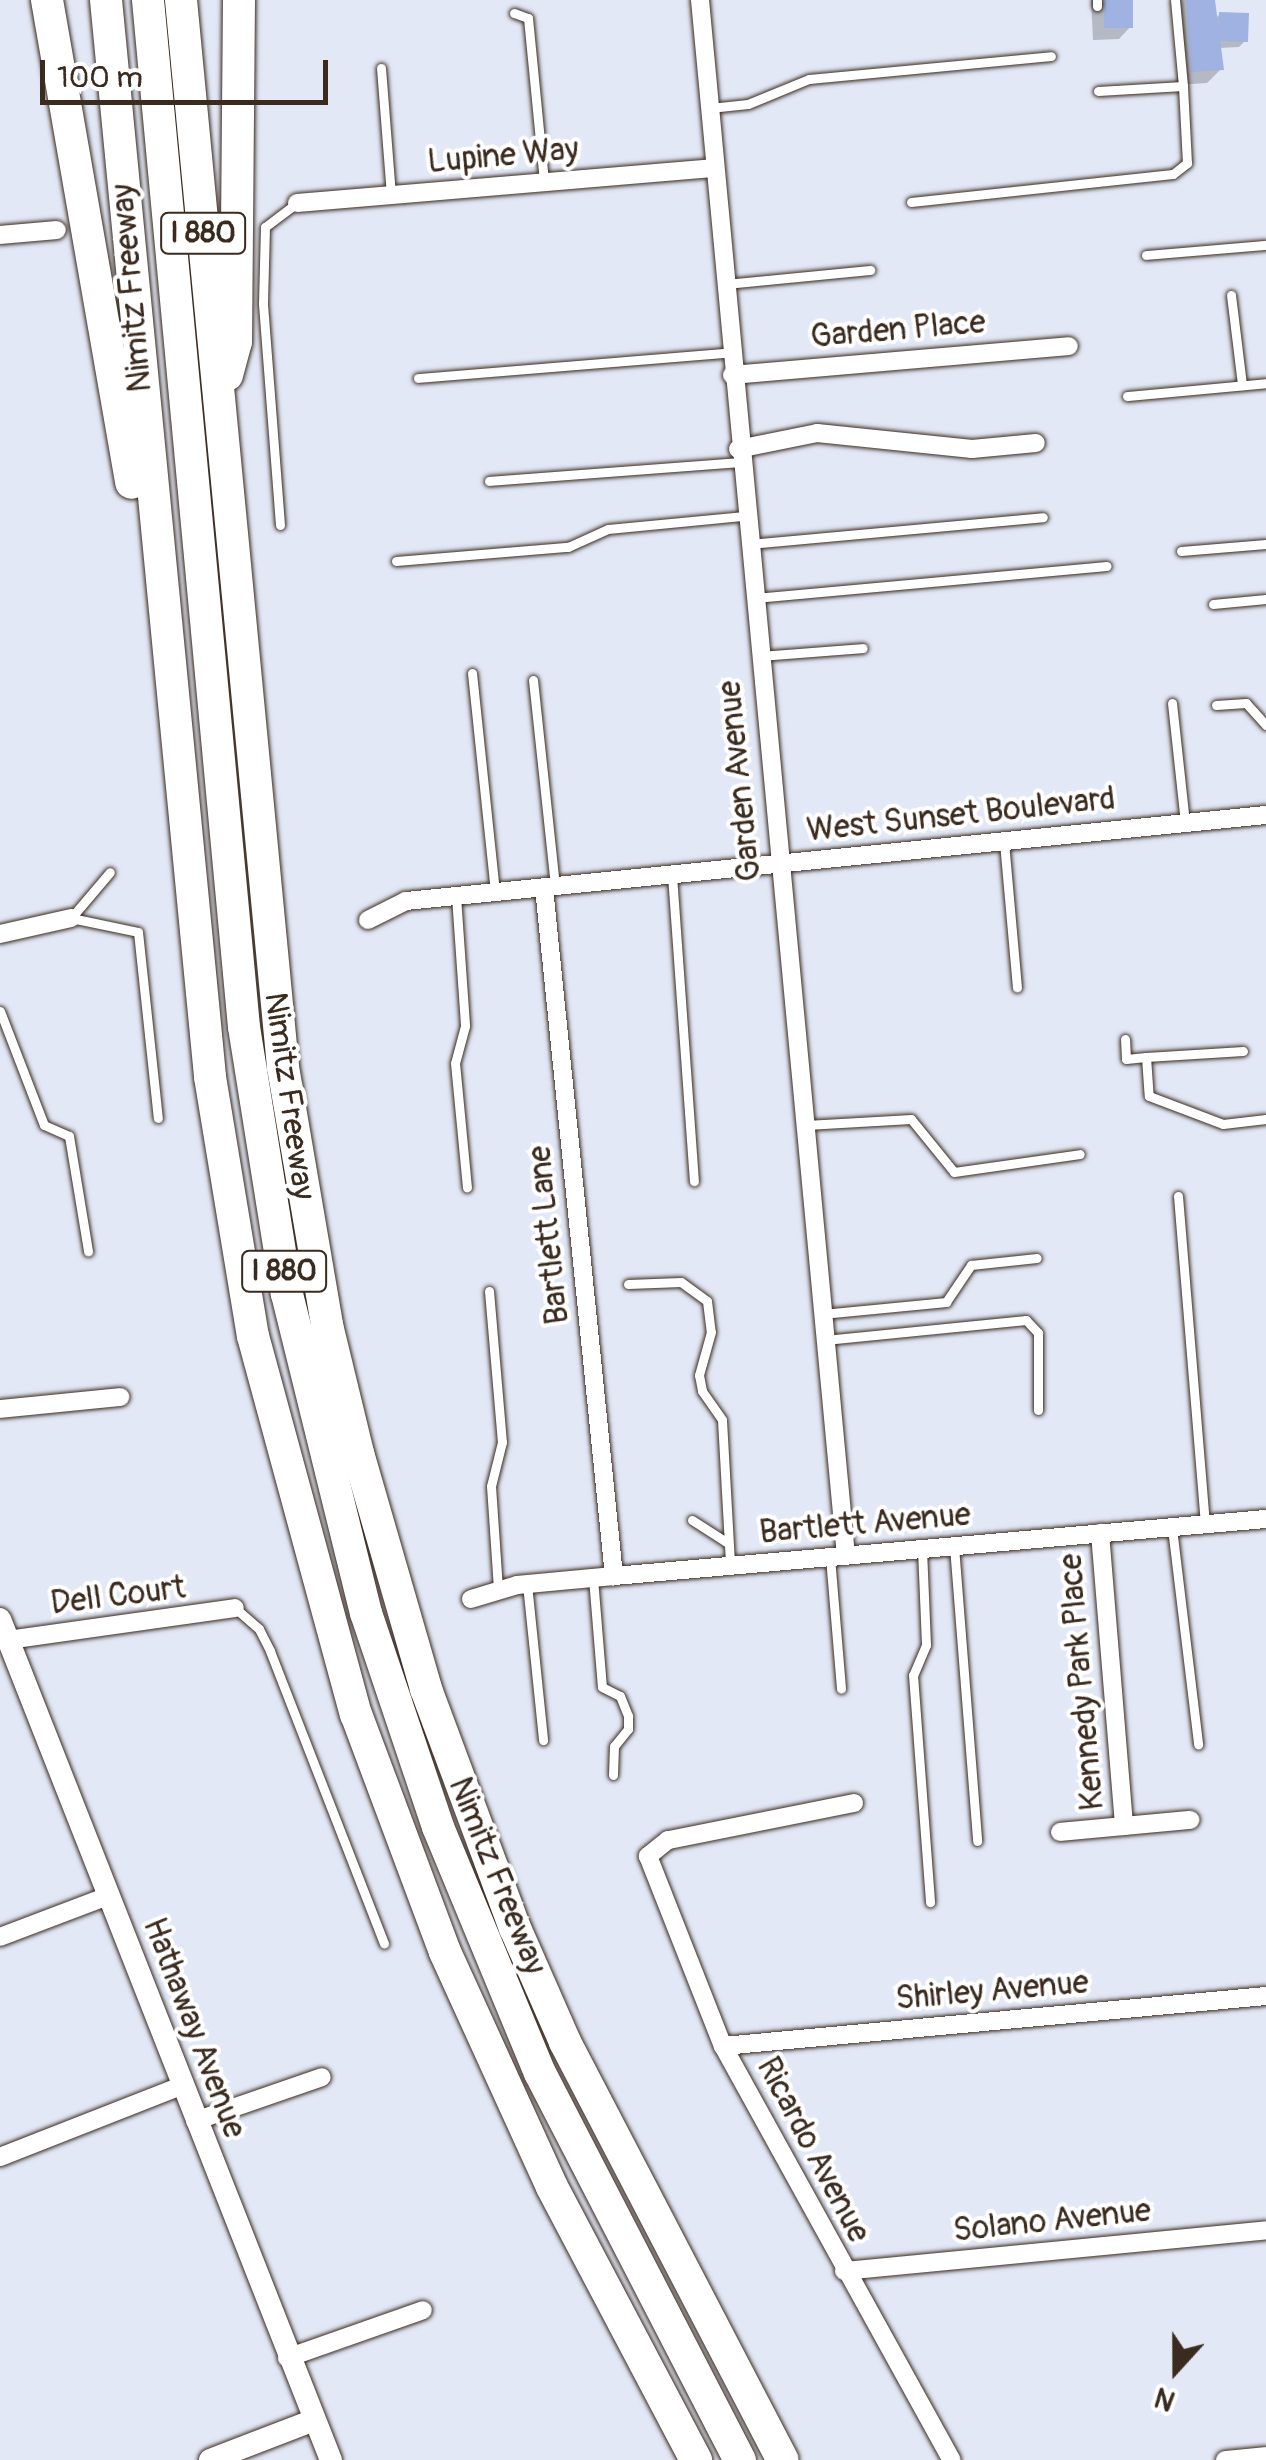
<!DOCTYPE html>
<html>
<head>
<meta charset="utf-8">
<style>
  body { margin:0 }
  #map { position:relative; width:1266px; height:2460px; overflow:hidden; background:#e2e8f6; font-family:Pangolin,sans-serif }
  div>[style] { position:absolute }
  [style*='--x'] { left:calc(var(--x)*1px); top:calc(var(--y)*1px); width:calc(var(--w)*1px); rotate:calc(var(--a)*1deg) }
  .shadow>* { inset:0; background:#0003 }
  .building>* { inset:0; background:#9fb2e1; transform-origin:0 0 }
  .roads { filter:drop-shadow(0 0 2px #3b2a1e) drop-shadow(0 0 2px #3b2a1e) }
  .service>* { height:9px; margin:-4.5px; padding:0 4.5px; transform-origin:4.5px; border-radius:4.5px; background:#fff }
  .minor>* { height:18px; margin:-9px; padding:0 9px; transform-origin:9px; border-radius:9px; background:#fff }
  .tertiary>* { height:22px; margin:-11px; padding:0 11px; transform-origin:11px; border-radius:11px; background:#fff }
  .motorway>* { height:32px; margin:-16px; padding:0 16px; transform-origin:16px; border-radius:16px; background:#fff }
  span { translate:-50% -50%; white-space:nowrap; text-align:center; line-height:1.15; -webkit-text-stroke:8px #fff; paint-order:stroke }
  .shield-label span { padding:2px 8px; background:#fff; border:2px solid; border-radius:8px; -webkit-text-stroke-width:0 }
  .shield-label { font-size:30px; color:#3b2a1e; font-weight:700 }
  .street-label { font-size:32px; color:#3b2a1e }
  .north { position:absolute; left:1126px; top:2320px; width:100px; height:100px; -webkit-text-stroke:8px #fff; paint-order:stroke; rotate:201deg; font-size:28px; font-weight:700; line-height:40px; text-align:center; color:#3b2a1e }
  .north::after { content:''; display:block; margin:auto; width:35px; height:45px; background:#3b2a1e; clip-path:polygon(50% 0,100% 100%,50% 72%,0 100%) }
  .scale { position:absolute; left:40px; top:60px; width:288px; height:45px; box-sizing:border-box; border:5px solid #3b2a1e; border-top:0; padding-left:12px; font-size:30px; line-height:35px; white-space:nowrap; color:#3b2a1e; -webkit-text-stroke:8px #fff; paint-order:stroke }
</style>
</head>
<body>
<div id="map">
  <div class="shadow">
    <i style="clip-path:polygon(1091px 0,1131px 0,1132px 25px,1119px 39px,1093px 40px)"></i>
    <i style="clip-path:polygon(1172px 0,1214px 0,1216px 18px,1220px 14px,1248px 38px,1239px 47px,1219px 48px,1221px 69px,1207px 83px,1178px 85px)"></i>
  </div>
  <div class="building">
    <i style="left:1104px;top:0;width:29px;height:28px"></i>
    <i style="clip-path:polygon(1186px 0,1215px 0,1224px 70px,1191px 72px)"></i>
    <i style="left:1219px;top:12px;width:30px;height:29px;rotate:2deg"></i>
  </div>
  <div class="roads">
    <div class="service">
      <i style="--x:1097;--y:0;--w:6;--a:90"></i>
      <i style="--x:514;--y:13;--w:15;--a:20"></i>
      <i style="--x:528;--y:18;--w:165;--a:84.4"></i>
      <i style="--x:381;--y:68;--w:127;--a:85.5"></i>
      <i style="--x:1098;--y:91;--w:85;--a:-3.4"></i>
      <i style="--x:1183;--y:86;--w:86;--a:-95.3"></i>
      <i style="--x:710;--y:108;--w:38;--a:-6"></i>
      <i style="--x:748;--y:104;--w:66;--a:-22.3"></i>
      <i style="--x:809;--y:79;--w:243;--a:-5.4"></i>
      <i style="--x:911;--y:202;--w:263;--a:-6.1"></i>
      <i style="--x:1173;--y:174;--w:18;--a:-38"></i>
      <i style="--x:1187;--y:163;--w:77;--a:-93"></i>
      <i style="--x:1146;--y:255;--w:120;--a:-4.8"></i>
      <i style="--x:725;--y:284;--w:146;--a:-5.5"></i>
      <i style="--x:1231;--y:295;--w:91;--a:83"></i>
      <i style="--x:418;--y:378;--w:314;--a:-4.7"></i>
      <i style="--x:1127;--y:396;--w:140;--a:-5.3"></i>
      <i style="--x:489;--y:481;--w:251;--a:-4.3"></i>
      <i style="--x:280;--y:525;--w:223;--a:-94.4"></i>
      <i style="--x:263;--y:303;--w:76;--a:-88.5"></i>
      <i style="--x:265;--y:227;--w:40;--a:-37"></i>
      <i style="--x:749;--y:544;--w:295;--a:-5.2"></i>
      <i style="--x:1181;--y:551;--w:85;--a:-4.7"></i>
      <i style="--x:396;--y:561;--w:173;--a:-4.7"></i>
      <i style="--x:568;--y:547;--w:44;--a:-24.2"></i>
      <i style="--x:608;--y:529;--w:137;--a:-5.5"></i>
      <i style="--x:755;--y:598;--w:353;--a:-5.2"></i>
      <i style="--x:1213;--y:604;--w:53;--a:-5.4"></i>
      <i style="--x:761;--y:656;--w:102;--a:-4.5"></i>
      <i style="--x:472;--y:673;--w:220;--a:84"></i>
      <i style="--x:533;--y:680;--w:207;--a:83.9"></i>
      <i style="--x:1172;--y:703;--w:120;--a:83.8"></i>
      <i style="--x:1216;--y:705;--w:30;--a:-4"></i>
      <i style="--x:1246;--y:703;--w:30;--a:48"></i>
      <i style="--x:1004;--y:842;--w:146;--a:84.9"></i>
      <i style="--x:672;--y:875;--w:307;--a:85.9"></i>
      <i style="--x:456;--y:896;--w:130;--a:86"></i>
      <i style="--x:465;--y:1026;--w:38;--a:105"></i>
      <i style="--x:455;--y:1063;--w:125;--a:84.5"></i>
      <i style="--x:71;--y:918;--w:68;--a:11.8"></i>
      <i style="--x:138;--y:932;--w:187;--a:83.9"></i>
      <i style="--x:71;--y:918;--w:60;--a:-49.7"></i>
      <i style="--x:0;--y:1011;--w:122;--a:68.9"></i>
      <i style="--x:44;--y:1125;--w:27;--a:24"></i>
      <i style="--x:69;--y:1136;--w:117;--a:80.6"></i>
      <i style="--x:1125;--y:1039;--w:20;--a:87"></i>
      <i style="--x:1126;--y:1059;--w:20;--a:-6"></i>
      <i style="--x:1243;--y:1051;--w:97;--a:176.5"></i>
      <i style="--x:1146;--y:1057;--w:39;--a:86"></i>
      <i style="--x:1149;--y:1096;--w:79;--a:20.7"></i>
      <i style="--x:1223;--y:1124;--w:43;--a:-6.6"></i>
      <i style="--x:806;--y:1125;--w:105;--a:-3.3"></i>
      <i style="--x:911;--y:1119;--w:68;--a:50.9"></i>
      <i style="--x:954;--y:1172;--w:127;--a:-8.1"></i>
      <i style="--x:1178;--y:1196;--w:329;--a:85.3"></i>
      <i style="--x:628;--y:1284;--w:53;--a:-2.2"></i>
      <i style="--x:681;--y:1282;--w:32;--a:36"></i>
      <i style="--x:707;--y:1301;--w:31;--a:83"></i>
      <i style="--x:711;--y:1332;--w:45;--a:105.6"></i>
      <i style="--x:699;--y:1375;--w:16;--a:79"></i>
      <i style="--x:702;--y:1391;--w:35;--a:55"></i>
      <i style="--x:722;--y:1420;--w:145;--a:86.8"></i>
      <i style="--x:489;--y:1291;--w:152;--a:85.1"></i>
      <i style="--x:502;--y:1442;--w:45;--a:104"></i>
      <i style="--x:491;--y:1486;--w:103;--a:86.1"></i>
      <i style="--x:822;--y:1314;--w:125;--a:-5.5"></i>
      <i style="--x:946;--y:1302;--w:45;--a:-56"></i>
      <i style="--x:971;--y:1265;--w:66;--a:-6.1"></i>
      <i style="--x:825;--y:1340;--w:202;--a:-5.7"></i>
      <i style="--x:1026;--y:1320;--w:18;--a:47"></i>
      <i style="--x:1038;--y:1333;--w:77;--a:90"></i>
      <i style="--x:692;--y:1520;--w:43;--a:32.6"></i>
      <i style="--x:1172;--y:1528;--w:218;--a:83.1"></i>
      <i style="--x:954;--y:1546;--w:296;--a:85.5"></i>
      <i style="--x:922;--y:1549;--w:96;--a:87.6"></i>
      <i style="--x:926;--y:1645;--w:33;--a:113"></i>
      <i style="--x:913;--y:1675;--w:228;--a:85.7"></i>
      <i style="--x:830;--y:1557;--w:132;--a:85.2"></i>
      <i style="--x:593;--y:1578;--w:109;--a:85.3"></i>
      <i style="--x:602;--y:1687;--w:20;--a:27"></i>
      <i style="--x:620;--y:1696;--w:22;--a:68"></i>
      <i style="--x:628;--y:1716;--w:13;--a:90"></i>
      <i style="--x:628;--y:1729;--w:22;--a:129"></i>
      <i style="--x:614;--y:1746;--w:29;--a:92"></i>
      <i style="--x:527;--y:1584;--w:157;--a:84.1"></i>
      <i style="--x:235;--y:1608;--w:32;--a:41"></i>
      <i style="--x:259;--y:1629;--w:25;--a:63"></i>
      <i style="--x:270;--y:1651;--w:314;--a:68.7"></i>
    </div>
    <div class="minor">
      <i style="--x:700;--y:0;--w:1562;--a:84.64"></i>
      <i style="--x:297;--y:203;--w:417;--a:-4.8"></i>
      <i style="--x:0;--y:235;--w:57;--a:-5"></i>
      <i style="--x:732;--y:375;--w:338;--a:-4.9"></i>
      <i style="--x:738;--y:449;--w:81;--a:-11.4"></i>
      <i style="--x:817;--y:433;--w:156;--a:5.9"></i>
      <i style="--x:972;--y:449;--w:64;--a:-5.4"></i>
      <i style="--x:544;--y:888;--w:692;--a:84.19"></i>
      <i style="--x:368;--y:920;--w:42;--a:-26.6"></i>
      <i style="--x:406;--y:901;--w:864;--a:-5.71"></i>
      <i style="--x:0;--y:934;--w:73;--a:-12.7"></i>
      <i style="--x:0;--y:1409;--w:121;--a:-5.7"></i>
      <i style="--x:1100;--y:1533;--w:294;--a:85.3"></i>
      <i style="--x:471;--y:1599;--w:48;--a:-16.9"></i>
      <i style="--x:517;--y:1585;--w:97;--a:-5.3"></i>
      <i style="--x:614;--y:1576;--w:654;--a:-5"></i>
      <i style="--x:8;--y:1640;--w:229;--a:-8"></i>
      <i style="--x:854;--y:1803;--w:190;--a:168.7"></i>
      <i style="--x:668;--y:1840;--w:26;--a:141"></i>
      <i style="--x:648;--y:1856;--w:204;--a:68.5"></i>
      <i style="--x:723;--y:2046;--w:473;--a:61.1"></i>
      <i style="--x:1060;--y:1832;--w:131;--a:-5.3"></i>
      <i style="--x:0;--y:1937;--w:116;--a:-20.8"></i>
      <i style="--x:723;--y:2046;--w:545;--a:-5.26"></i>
      <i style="--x:195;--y:2121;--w:134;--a:-19.1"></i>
      <i style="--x:0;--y:2157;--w:194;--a:-21.4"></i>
      <i style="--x:844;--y:2271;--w:424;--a:-5.5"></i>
      <i style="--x:287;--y:2358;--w:144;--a:-19.4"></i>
      <i style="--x:1225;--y:2460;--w:41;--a:-5.6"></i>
    </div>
    <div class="tertiary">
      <i style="--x:0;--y:1619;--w:904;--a:68.52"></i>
      <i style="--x:210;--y:2460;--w:111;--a:-21"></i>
    </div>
    <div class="motorway">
      <i style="--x:47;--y:0;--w:490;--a:80.1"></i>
      <i style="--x:106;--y:0;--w:1082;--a:84.48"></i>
      <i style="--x:210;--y:1077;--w:263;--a:80.6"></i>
      <i style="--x:253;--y:1336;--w:392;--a:74.8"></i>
      <i style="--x:356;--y:1714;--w:254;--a:69.5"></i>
      <i style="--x:445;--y:1952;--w:258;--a:65.5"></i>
      <i style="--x:552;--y:2187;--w:309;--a:62.2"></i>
      <i style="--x:148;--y:0;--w:1031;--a:84.66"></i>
      <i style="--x:244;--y:1027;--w:270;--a:80.9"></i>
      <i style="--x:287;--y:1294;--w:329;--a:76.1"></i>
      <i style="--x:366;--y:1613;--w:226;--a:71.4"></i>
      <i style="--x:438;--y:1827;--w:266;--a:67.5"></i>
      <i style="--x:540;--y:2073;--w:436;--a:62.7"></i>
      <i style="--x:181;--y:0;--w:1072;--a:84.54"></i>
      <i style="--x:283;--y:1067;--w:262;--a:80.3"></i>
      <i style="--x:327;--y:1325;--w:132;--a:76.4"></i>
      <i style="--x:358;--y:1453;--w:246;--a:73.9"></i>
      <i style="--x:426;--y:1689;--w:255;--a:69.6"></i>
      <i style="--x:515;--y:1928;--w:124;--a:66.3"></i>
      <i style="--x:565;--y:2042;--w:471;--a:62.5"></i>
      <i style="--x:227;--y:375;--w:34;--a:-75"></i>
      <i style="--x:236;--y:342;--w:342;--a:-89.5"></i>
    </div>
  </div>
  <div class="shield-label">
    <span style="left:203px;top:233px">I 880</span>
    <span style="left:284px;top:1271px">I 880</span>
  </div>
  <div class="street-label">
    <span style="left:503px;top:156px;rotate:-5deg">Lupine Way</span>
    <span style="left:132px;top:288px;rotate:-95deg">Nimitz Freeway</span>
    <span style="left:898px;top:330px;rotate:-5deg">Garden Place</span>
    <span style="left:740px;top:781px;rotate:-96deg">Garden Avenue</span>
    <span style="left:961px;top:815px;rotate:-6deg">West Sunset Boulevard</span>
    <span style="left:289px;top:1096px;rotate:82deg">Nimitz Freeway</span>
    <span style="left:549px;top:1235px;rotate:-96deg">Bartlett Lane</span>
    <span style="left:865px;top:1524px;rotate:-5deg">Bartlett Avenue</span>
    <span style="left:118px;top:1596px;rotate:-7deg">Dell Court</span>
    <span style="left:1082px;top:1682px;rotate:-95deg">Kennedy Park Place</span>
    <span style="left:497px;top:1876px;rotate:68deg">Nimitz Freeway</span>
    <span style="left:992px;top:1991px;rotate:-5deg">Shirley Avenue</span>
    <span style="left:194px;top:2028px;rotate:69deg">Hathaway Avenue</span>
    <span style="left:813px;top:2150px;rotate:62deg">Ricardo Avenue</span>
    <span style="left:1052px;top:2221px;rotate:-6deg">Solano Avenue</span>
  </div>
  <div class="north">N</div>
  <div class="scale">100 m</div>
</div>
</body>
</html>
